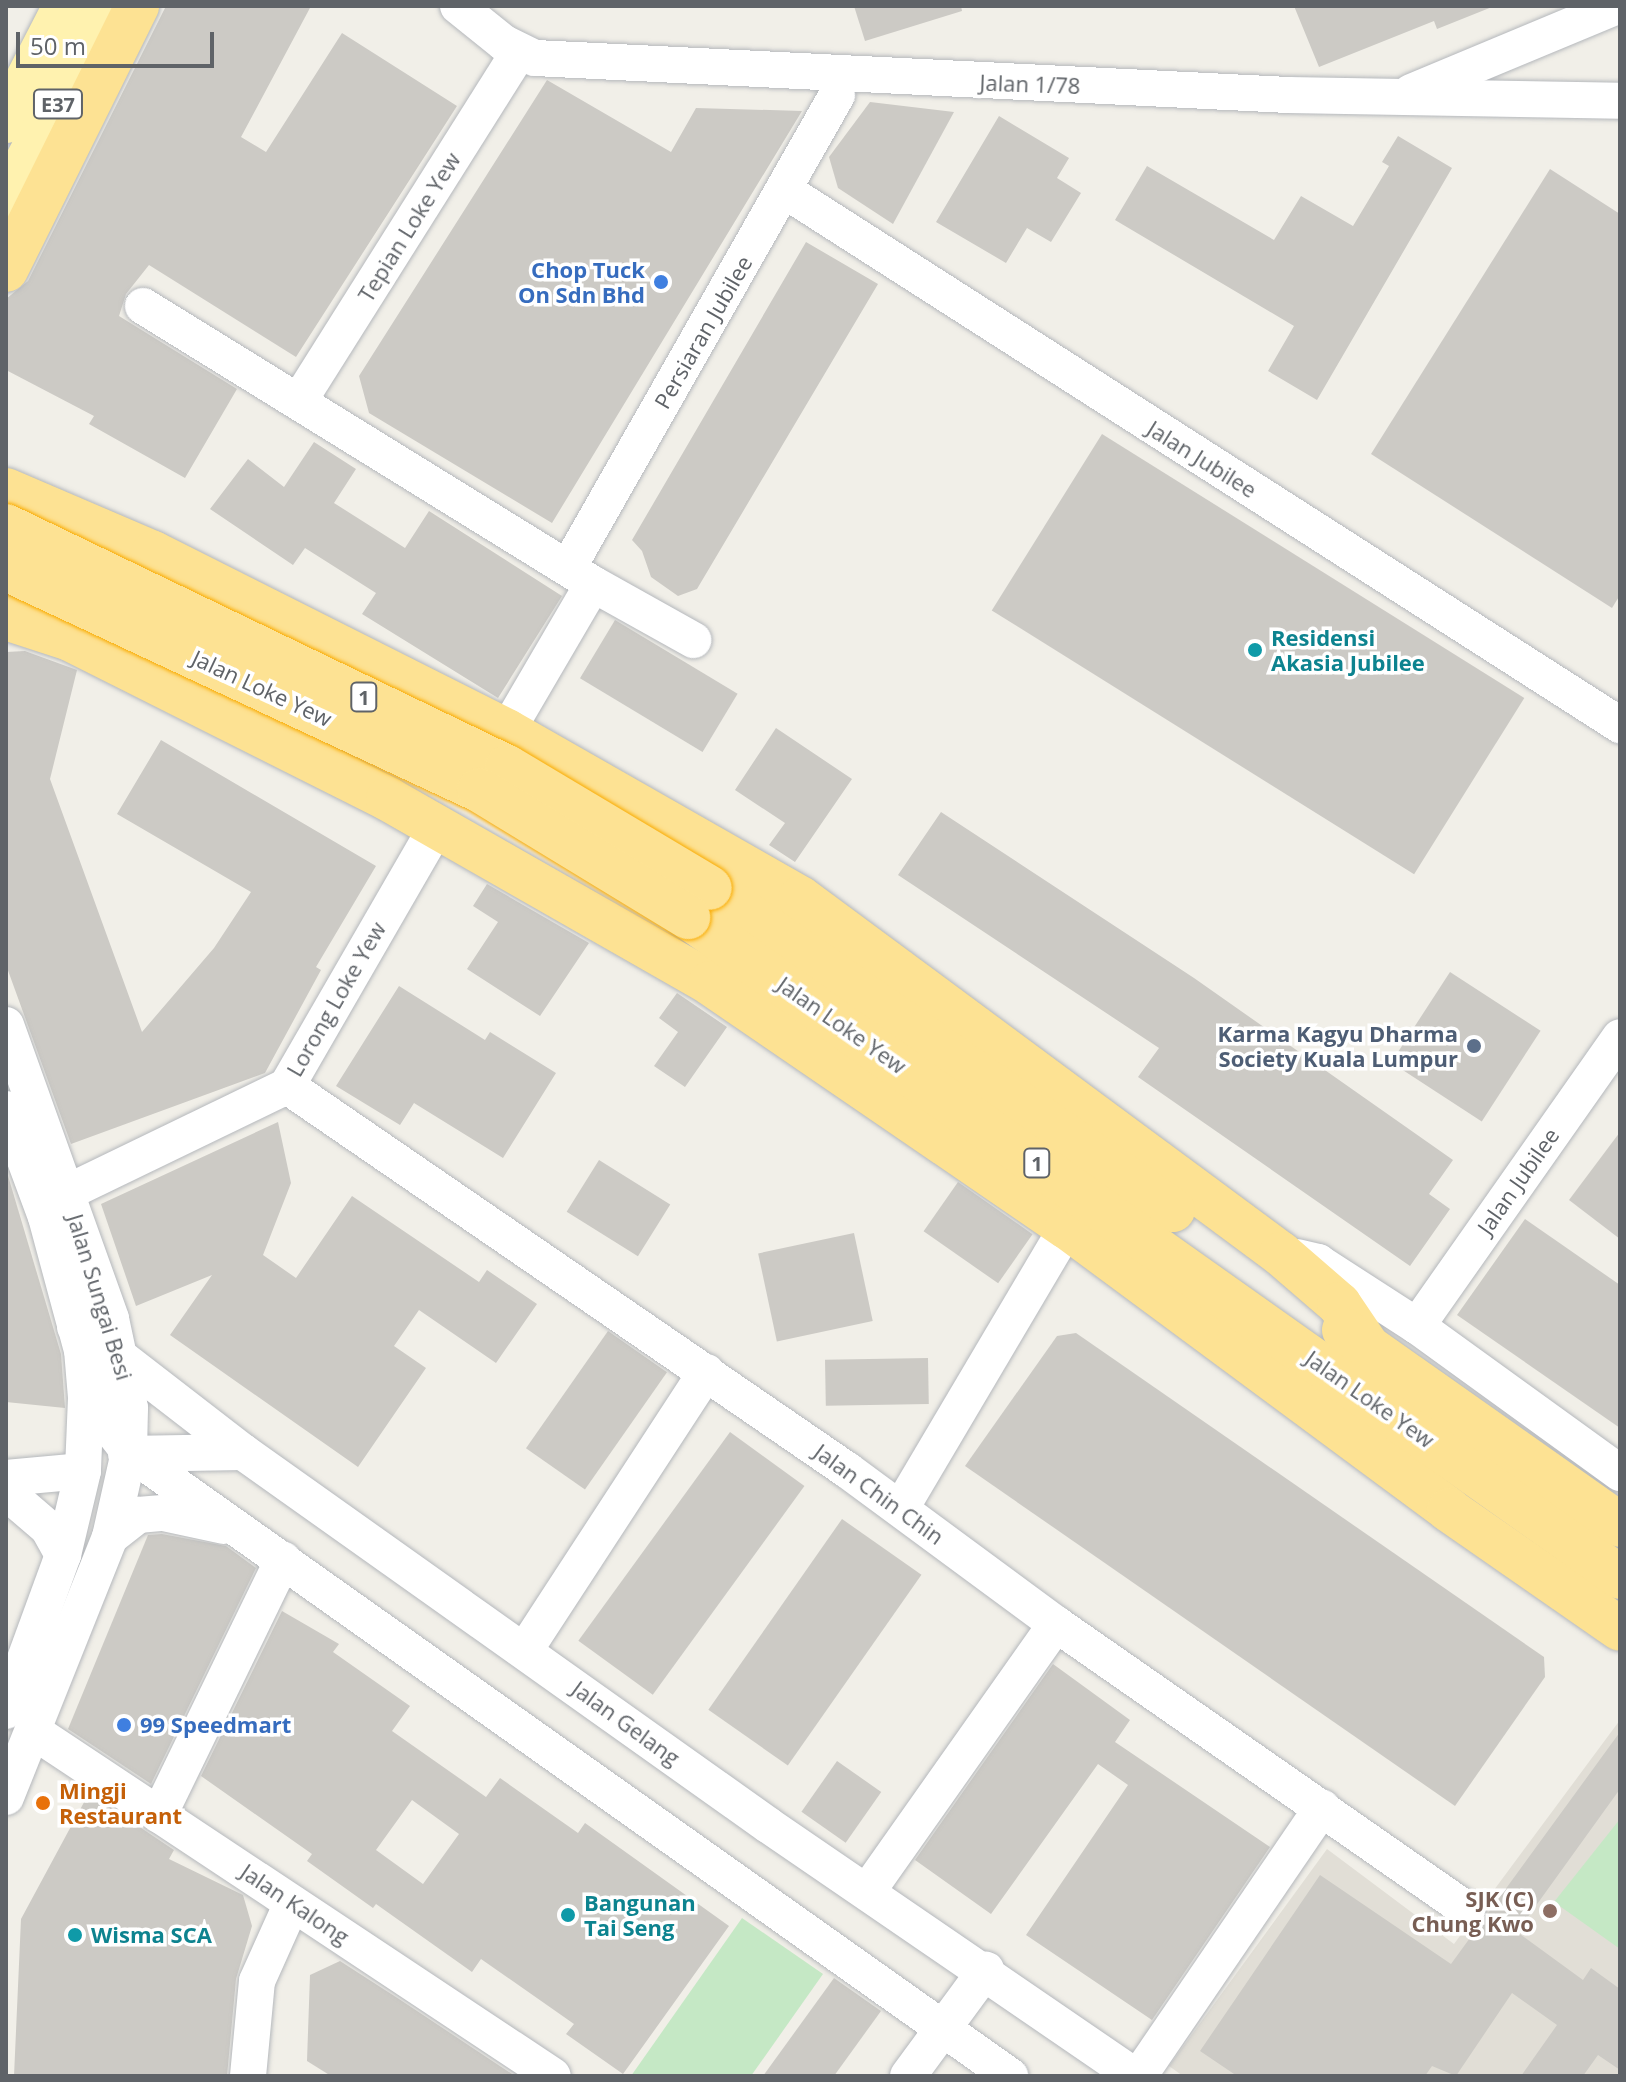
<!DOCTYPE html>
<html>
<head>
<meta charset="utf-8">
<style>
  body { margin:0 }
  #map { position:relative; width:1626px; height:2082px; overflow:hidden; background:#f1efe8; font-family:"Open Sans",sans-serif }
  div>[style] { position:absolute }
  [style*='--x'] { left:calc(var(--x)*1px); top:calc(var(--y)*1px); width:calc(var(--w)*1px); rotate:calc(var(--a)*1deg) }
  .education>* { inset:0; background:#e1ded6 }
  .green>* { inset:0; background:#c5e8c5 }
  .building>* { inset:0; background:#cccac5; transform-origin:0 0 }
  .roads { filter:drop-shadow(0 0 2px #b5b8bc) drop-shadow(0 0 2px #b5b8bc) }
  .minor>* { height:36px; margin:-18px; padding:0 18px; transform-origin:18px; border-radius:18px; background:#fff }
  .major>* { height:44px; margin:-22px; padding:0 22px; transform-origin:22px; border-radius:22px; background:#fff2af }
  .highway>* { height:44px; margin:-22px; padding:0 22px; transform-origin:22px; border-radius:22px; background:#fde293 }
  .bridges { filter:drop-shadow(0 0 2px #f9ab00) drop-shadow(0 0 2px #f9ab00) }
  .highway-bridge>* { height:44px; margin:-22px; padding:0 22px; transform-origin:22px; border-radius:22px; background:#fde293 }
  .dots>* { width:22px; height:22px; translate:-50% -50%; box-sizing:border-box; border:4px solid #fff; border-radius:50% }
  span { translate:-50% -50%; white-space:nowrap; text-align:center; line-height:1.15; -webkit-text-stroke:7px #fff; paint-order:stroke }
  .shield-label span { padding:2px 6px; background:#fff; border:2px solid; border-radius:6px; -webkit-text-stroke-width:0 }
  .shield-label { font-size:20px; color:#5f6368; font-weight:700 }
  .street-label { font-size:22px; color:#5f6368 }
  .shop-label { font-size:22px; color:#366cbe; font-weight:700 }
  .right { translate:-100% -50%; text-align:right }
  .left { translate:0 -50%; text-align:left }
  .culture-label { font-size:22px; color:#0d838f; font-weight:700 }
  .service-label { font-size:22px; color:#4e5e75; font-weight:700 }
  .food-label { font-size:22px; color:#c56008; font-weight:700 }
  .education-label { font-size:22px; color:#785e54; font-weight:700 }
  .frame { position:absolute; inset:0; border:8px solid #5f6368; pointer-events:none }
  .scale { position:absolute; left:16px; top:32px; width:198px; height:36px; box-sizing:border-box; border:4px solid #5f6368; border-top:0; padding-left:10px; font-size:24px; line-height:28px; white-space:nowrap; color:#5f6368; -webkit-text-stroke:6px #fff; paint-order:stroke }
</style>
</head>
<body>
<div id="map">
  <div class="education">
    <i style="clip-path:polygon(1620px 1720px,1620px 2076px,1183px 2076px,1169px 2066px,1327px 1849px,1454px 1944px)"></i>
  </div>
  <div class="green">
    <i style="clip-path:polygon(1620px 1819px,1620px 1949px,1554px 1902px)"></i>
    <i style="clip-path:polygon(742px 1918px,823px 1974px,751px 2076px,631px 2076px)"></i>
  </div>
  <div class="building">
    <i style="clip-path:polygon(166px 6px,311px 6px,241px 137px,266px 152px,342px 33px,457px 106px,296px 357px,149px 265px,126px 294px,119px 316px,237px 389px,185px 478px,89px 424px,94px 416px,6px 370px,6px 299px,28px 281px)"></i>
    <i style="clip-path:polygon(854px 6px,961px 6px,962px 11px,865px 41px)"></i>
    <i style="clip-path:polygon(1294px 6px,1492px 6px,1492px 7px,1437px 29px,1434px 21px,1319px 67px)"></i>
    <i style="clip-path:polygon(547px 80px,671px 152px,696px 108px,802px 111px,552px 523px,369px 413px,359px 376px)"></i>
    <i style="clip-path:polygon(870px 102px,954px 112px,893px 224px,838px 188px,829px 157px)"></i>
    <i style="clip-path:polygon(999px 116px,1069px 158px,1057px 178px,1081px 193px,1051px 242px,1027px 228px,1006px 263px,936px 222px)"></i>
    <i style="clip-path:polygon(1398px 136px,1452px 168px,1317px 400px,1268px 371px,1294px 326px,1115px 220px,1147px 166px,1274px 240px,1301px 196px,1353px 226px,1389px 166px,1382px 162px)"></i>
    <i style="clip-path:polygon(1550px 169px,1620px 214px,1620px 595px,1612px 608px,1371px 454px)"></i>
    <i style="clip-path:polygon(806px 242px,878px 284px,697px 589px,678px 596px,651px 577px,642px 551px,632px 540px)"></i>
    <i style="left:1102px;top:434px;width:498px;height:208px;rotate:32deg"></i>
    <i style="clip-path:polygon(314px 442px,356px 469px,334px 503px,405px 548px,429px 511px,562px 596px,498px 698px,362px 614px,376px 593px,305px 548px,293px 565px,210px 509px,248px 459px,284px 487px)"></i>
    <i style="left:615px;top:620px;width:143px;height:68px;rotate:31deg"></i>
    <i style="clip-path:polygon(25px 651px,77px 670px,50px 779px,142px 1032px,214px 948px,251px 892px,117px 814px,161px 740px,376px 866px,316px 967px,321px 970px,265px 1073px,71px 1144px,6px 965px,6px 652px)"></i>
    <i style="clip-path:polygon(776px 728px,852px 779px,795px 862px,769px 845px,785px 823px,735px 790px)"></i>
    <i style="clip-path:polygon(941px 812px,1194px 978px,1453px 1160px,1429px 1194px,1450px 1209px,1410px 1266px,1138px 1077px,1159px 1048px,898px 875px)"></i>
    <i style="clip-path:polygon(487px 884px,589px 943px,540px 1016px,467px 969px,498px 922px,473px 906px)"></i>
    <i style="left:1450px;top:972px;width:108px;height:108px;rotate:33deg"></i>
    <i style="clip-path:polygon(399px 986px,485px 1040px,490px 1032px,556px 1073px,503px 1158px,414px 1103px,400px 1125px,336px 1086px)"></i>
    <i style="clip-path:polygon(677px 993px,727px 1027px,685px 1087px,654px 1066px,678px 1032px,659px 1018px)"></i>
    <i style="clip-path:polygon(278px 1122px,291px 1183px,263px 1255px,296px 1278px,352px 1196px,479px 1282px,487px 1270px,537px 1304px,496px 1363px,419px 1310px,394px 1346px,426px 1368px,358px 1467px,170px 1335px,212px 1275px,136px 1306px,101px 1204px)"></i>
    <i style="clip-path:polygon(1620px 1132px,1620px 1239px,1569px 1200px)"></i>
    <i style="left:599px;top:1160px;width:84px;height:61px;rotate:32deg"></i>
    <i style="clip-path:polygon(6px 1169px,61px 1354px,65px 1408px,6px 1402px)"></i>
    <i style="left:958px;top:1182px;width:91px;height:60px;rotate:35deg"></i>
    <i style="clip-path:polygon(1525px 1219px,1620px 1285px,1620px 1428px,1457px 1315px)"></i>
    <i style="left:854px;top:1233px;width:90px;height:98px;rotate:78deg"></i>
    <i style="left:608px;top:1331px;width:72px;height:143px;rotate:35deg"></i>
    <i style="clip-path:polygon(1076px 1333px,1544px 1657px,1545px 1677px,1455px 1806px,965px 1466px,1057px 1336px)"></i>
    <i style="left:928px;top:1358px;width:46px;height:103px;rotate:89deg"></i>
    <i style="left:730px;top:1432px;width:92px;height:258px;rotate:36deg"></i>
    <i style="left:842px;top:1519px;width:97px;height:233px;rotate:35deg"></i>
    <i style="clip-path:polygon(162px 1534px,226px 1546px,256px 1568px,151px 1784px,68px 1729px,148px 1535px)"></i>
    <i style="clip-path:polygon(evenodd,282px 1611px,339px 1644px,333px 1652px,410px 1706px,392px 1731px,486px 1797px,500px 1778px,578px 1833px,585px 1823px,729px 1926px,623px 2074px,566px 2034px,574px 2024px,481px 1959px,472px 1972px,376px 1904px,373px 1908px,307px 1861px,312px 1854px,201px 1776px,282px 1611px,412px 1800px,459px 1834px,423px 1884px,376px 1850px,412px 1800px)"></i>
    <i style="clip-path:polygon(1053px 1664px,1130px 1720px,1115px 1742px,1270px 1847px,1152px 2020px,1026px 1935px,1128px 1785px,1098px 1764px,991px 1914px,915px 1860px)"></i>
    <i style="clip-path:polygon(1620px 1732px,1620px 1789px,1517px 1932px,1583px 1980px,1591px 1968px,1620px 1989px,1620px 2070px,1598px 2055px,1583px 2076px,1521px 2076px,1557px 2025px,1512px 1993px,1456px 2076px,1432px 2066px,1425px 2076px,1237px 2076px,1200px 2051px,1320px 1875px,1451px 1964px)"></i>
    <i style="left:837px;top:1761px;width:54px;height:62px;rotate:35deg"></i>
    <i style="clip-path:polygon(89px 1793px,174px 1850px,169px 1859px,243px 1895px,252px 1926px,236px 1979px,227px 2076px,14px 2076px,21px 1919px)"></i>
    <i style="clip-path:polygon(340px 1961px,399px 1999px,515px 2076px,331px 2076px,307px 2061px,310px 1975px)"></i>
    <i style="clip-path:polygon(834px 1978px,881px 2011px,834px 2076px,763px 2076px)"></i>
  </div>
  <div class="roads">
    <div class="minor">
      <i style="--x:458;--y:6;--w:59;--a:38.8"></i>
      <i style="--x:504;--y:43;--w:34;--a:26"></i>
      <i style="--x:535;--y:58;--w:754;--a:2.81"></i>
      <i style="--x:1288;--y:95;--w:332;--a:1"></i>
      <i style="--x:1411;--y:92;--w:224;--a:-22.6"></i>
      <i style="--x:784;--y:190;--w:993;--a:32.62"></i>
      <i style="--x:143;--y:306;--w:529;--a:31.71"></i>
      <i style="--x:593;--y:584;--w:115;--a:29.2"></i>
      <i style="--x:299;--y:401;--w:413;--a:-57.8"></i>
      <i style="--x:568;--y:568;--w:544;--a:-60.37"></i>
      <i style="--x:507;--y:731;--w:170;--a:-59.7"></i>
      <i style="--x:6;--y:1025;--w:312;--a:70.3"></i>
      <i style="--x:111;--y:1319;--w:91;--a:77.9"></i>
      <i style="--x:130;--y:1408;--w:44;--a:91.3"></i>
      <i style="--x:129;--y:1452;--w:87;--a:102.6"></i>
      <i style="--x:110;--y:1537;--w:280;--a:111.8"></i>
      <i style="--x:287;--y:1086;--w:679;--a:34.44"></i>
      <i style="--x:847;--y:1470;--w:260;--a:36.4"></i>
      <i style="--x:1056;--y:1624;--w:501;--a:34.83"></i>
      <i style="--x:6;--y:1109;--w:115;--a:69.7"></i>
      <i style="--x:46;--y:1217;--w:138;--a:74.9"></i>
      <i style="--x:82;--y:1350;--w:48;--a:85.2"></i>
      <i style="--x:86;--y:1398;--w:73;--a:92.4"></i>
      <i style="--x:83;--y:1471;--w:86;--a:103.4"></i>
      <i style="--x:63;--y:1555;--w:166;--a:110.1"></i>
      <i style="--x:68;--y:1192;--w:243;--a:-25.8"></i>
      <i style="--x:287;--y:1086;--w:300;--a:-60"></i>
      <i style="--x:1297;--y:1257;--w:22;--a:13"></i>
      <i style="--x:1318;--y:1262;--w:118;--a:32.9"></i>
      <i style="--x:1417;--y:1326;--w:251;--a:35.9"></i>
      <i style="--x:1417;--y:1326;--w:353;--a:-54.9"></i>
      <i style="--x:75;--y:1327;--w:25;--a:53"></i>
      <i style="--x:90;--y:1347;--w:85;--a:75.6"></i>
      <i style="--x:111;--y:1429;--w:29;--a:52"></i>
      <i style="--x:129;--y:1452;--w:1080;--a:35.31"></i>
      <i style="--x:124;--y:1360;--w:150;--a:37.7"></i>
      <i style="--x:243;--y:1452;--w:644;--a:35.39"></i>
      <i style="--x:768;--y:1825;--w:445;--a:34.4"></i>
      <i style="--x:126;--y:1454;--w:117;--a:-1"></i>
      <i style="--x:6;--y:1478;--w:77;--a:-5.2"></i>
      <i style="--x:6;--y:1492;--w:55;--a:40.6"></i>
      <i style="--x:48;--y:1528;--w:31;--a:61"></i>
      <i style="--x:901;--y:1508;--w:326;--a:-59.4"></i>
      <i style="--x:110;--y:1537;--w:36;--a:-38"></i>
      <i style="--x:138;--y:1515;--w:25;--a:-5"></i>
      <i style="--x:163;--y:1513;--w:62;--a:12"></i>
      <i style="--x:525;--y:1650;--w:332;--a:-56.9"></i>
      <i style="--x:36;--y:1733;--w:620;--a:33.56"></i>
      <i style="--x:159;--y:1815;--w:284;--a:-64.1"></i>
      <i style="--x:867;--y:1892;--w:328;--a:-54.8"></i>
      <i style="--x:248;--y:2076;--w:95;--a:-84.6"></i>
      <i style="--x:257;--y:1981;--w:85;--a:-65.8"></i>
      <i style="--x:908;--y:2076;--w:132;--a:-53.7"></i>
      <i style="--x:1139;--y:2076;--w:325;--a:-55.7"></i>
    </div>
    <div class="major">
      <i style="--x:6;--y:121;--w:129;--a:-62.8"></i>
      <i style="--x:6;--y:201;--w:221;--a:-62.2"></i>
    </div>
    <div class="highway">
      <i style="--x:6;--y:270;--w:295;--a:-63.6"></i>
      <i style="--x:6;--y:490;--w:160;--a:23.2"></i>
      <i style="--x:153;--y:553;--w:396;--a:26.7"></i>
      <i style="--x:507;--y:731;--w:337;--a:29.7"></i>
      <i style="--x:800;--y:898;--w:598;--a:36.51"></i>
      <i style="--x:1281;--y:1254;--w:77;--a:40.8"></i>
      <i style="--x:1339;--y:1304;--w:52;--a:56"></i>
      <i style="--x:6;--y:618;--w:67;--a:18.2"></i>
      <i style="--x:70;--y:639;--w:356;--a:26.7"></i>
      <i style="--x:388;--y:799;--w:371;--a:29.7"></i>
      <i style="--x:710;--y:983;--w:432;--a:34.4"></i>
      <i style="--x:1067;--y:1227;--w:475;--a:36.5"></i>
      <i style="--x:1449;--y:1510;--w:208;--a:34.8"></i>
      <i style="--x:710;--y:888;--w:564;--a:34.82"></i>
      <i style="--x:688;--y:917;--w:1142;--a:35.3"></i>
      <i style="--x:1344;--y:1330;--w:338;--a:35.2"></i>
    </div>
  </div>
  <div class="bridges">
    <div class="highway-bridge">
      <i style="--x:6;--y:526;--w:556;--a:25.69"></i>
      <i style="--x:507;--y:767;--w:236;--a:30.8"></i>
      <i style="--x:6;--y:569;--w:522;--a:25.04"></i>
      <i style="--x:479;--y:790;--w:245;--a:31.3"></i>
    </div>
  </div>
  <div class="dots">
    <i style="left:661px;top:282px;background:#3f7fe0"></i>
    <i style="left:1255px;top:650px;background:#0f9aa8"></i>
    <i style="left:1474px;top:1046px;background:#5c6f8a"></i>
    <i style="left:124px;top:1725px;background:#3f7fe0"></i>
    <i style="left:43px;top:1803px;background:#e8710a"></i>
    <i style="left:1550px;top:1911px;background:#8d6e63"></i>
    <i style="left:568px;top:1915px;background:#0f9aa8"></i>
    <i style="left:75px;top:1935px;background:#0f9aa8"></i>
  </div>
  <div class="shield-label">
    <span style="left:58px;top:104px">E37</span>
    <span style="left:364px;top:697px">1</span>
    <span style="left:1037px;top:1163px">1</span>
  </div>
  <div class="street-label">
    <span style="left:1030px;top:84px;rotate:2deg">Jalan 1/78</span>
    <span style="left:409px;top:227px;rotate:-58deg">Tepian Loke Yew</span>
    <span style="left:703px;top:332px;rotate:-60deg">Persiaran Jubilee</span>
    <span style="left:1202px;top:459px;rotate:32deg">Jalan Jubilee</span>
    <span style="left:262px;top:688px;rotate:25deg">Jalan Loke Yew</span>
    <span style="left:336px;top:999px;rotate:-60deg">Lorong Loke Yew</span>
    <span style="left:842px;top:1025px;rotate:35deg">Jalan Loke Yew</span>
    <span style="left:1518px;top:1181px;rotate:-55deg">Jalan Jubilee</span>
    <span style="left:100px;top:1297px;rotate:73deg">Jalan Sungai Besi</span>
    <span style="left:1370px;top:1399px;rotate:35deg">Jalan Loke Yew</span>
    <span style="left:879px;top:1494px;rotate:36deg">Jalan Chin Chin</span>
    <span style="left:626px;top:1723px;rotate:36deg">Jalan Gelang</span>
    <span style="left:295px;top:1904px;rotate:34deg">Jalan Kalong</span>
  </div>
  <div class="shop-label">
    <span class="right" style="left:645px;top:282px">Chop Tuck<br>On Sdn Bhd</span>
    <span class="left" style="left:140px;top:1725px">99 Speedmart</span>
  </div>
  <div class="culture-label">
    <span class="left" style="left:1271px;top:650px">Residensi<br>Akasia Jubilee</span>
    <span class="left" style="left:584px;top:1915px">Bangunan<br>Tai Seng</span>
    <span class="left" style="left:91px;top:1935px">Wisma SCA</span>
  </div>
  <div class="service-label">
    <span class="right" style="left:1458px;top:1046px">Karma Kagyu Dharma<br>Society Kuala Lumpur</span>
  </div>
  <div class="food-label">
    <span class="left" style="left:59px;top:1803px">Mingji<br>Restaurant</span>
  </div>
  <div class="education-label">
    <span class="right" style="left:1534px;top:1911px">SJK (C)<br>Chung Kwo</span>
  </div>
  <div class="frame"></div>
  <div class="scale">50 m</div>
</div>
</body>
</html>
